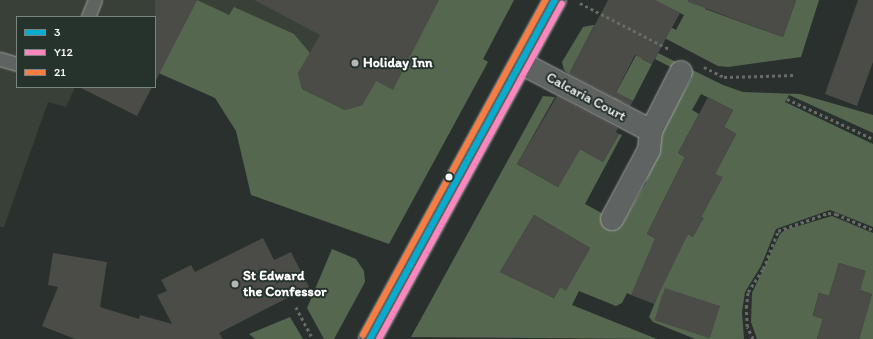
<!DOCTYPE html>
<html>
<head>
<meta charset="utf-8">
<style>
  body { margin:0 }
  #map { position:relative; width:873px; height:339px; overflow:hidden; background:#29302d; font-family:Itim,sans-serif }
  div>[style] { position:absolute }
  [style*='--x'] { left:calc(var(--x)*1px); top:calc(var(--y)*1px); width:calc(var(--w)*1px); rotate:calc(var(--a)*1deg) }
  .built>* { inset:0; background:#394037 }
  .green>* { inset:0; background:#55684f }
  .building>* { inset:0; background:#4b4c48; transform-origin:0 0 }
  .path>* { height:2.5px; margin-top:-1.25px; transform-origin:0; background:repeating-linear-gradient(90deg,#686c69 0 3px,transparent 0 6px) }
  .roads { filter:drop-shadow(0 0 1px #9fa2a0) drop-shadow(0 0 1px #9fa2a0) }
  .service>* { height:13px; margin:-6.5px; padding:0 6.5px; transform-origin:6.5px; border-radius:6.5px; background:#5f6362 }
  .minor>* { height:22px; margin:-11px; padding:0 11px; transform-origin:11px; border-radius:11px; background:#5f6362 }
  .primary>* { height:22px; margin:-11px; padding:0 11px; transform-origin:11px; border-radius:11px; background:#5f6362 }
  .bus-1>* { height:6px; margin:-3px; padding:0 3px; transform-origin:3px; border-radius:3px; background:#06acd0 }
  .bus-2>* { height:6px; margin:-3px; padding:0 3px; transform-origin:3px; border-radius:3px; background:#fc87bf }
  .bus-3>* { height:6px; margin:-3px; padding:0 3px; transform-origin:3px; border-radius:3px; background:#f77d43 }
  .dots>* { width:11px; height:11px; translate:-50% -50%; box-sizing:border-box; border:2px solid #26332d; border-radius:50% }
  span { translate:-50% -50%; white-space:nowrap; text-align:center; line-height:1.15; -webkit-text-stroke:4px #26332d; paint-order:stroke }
  .poi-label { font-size:14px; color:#fff; font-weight:700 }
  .left { translate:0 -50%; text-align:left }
  .street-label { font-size:14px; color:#fff }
  .legend { position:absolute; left:16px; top:16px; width:140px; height:72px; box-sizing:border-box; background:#26332d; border:1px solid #7d8581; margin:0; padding:5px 7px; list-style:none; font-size:12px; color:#fff }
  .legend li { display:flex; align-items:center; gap:8px; height:20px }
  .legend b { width:20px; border:1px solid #7d8581 }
</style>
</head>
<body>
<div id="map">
  <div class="built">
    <i style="clip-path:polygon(0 0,514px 0,483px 59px,488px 62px,417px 192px,236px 131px,215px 97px,159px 74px,155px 17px,17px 17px,17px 87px,75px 87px,66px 107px,48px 102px,4px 227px,0 227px)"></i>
  </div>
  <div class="green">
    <i style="clip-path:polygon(197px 0,229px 15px,234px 7px,294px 34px,310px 53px,298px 73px,302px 89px,345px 110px,362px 105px,376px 81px,439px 0,514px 0,483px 59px,488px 62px,389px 244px,251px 195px,236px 131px,215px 98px,159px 73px)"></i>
    <i style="clip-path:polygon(evenodd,644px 0,707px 0,705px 9px,783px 37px,796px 0,819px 0,801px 57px,728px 67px,718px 66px,632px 21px,644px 0,656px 1px,684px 15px,676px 30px,649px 15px,656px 1px)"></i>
    <i style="clip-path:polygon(593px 25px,603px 27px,648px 48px,642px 59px,652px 64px,633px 101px,625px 97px,622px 102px,613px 98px,640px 48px,594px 26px,569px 74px,564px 70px,562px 62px,583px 27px)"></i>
    <i style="clip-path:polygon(evenodd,658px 53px,723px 85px,743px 92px,800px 94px,873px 115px,873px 133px,789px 95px,785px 102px,873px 144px,873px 227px,830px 210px,776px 229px,761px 266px,745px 292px,742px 312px,744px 339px,695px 339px,653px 322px,649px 317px,665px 278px,631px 295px,627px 293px,622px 303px,616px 306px,579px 291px,572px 305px,657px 339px,411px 337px,543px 96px,555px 97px,517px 164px,558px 187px,580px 149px,603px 162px,619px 134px,622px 135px,585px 204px,622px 224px,646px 183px,660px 133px,692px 78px,655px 59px,658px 53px,701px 94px,733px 110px,724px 127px,736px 134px,715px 174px,722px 178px,701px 217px,703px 218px,693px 237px,688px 234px,678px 251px,647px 234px,685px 157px,678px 153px,699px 114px,692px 110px,701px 94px,658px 53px,534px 215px,590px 248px,566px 290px,560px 287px,554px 298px,500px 272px,534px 215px,658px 53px,663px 294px,719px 306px,710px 337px,655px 320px,663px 294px)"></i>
    <i style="clip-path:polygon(832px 216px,873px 233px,873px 339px,859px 339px,872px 294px,860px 290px,865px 271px,839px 263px,829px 296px,819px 293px,813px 315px,823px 319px,817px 339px,757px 339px,751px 322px,752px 293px,780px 234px,785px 230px)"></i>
    <i style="clip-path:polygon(332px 249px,356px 259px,364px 271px,365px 282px,334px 339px,324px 339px,307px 308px)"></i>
    <i style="clip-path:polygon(290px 317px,303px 339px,255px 339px,249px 334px)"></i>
  </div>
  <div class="building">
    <i style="clip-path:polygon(155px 0,197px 0,155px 82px)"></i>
    <i style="clip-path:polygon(254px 0,439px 0,393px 90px,376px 81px,362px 105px,345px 110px,302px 89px,298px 73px,320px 35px)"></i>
    <i style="clip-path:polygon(608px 0,655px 0,680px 13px,652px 64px,635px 55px,616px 92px,633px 101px,630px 106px,569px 74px)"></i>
    <i style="clip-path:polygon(688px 0,796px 0,783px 37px,688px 2px)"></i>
    <i style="clip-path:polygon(858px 0,873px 0,873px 62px,857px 106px,825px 94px)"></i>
    <i style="clip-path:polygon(79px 87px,152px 87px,137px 116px)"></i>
    <i style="clip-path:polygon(557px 96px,618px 128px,616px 132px,619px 134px,603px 162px,580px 149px,558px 187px,517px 164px)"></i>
    <i style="clip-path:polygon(708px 97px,733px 110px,724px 127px,736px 134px,715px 174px,723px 177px,701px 217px,704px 218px,693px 237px,688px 234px,654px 304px,631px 295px,655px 238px,647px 234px,685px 157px,678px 153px)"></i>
    <i style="clip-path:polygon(534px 215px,590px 248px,566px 291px,560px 287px,554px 298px,500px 272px)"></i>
    <i style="clip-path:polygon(263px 238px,274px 260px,291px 252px,309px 287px,219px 333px,223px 339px,75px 339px,42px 326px,58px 287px,48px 285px,53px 253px,107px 262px,100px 307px,139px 319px,140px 315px,172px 324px,157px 295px,167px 291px,161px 280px,191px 265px,195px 272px)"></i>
    <i style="clip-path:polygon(839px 263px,866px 271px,860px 290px,872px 294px,859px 339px,817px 339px,823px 319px,813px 316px,819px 293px,829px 296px)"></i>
    <i style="left:665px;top:288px;width:58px;height:34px;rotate:18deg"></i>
  </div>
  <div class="path">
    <i style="--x:580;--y:3;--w:102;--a:27.3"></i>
    <i style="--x:704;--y:67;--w:22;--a:27"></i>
    <i style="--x:724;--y:77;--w:71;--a:-1.6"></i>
    <i style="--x:787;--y:99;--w:95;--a:24.9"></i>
    <i style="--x:296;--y:307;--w:36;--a:62"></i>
    <i style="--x:753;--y:339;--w:13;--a:-117"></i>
    <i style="--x:747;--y:327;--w:19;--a:-93"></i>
    <i style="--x:746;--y:308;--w:16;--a:-83"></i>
    <i style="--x:748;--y:292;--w:27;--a:-57"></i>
    <i style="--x:763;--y:269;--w:41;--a:-68.5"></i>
    <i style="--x:778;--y:231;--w:53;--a:-19.8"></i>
    <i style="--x:828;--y:213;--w:8;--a:7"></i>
    <i style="--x:836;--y:214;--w:40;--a:23.4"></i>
  </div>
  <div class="roads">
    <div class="service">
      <i style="--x:88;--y:17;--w:18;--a:-68"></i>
      <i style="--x:0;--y:59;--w:18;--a:16"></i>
    </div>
    <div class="minor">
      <i style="--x:521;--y:63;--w:147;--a:27.6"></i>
      <i style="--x:612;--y:219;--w:78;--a:-61.8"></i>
      <i style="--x:649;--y:150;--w:19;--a:-84"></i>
      <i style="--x:651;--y:131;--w:66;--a:-63"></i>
    </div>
    <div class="primary">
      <i style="--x:370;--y:339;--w:386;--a:-61.4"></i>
    </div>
  </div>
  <div class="bus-1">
    <i style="--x:370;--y:339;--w:386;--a:-61.4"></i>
  </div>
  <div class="bus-2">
    <i style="--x:379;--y:339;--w:382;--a:-61.4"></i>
  </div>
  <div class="bus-3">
    <i style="--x:363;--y:335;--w:382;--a:-61.4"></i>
  </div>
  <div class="dots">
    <i style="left:355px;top:63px;background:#b4b7b6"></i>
    <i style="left:449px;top:177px;background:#fff"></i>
    <i style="left:235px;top:284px;background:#b4b7b6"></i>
  </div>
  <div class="poi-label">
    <span class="left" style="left:363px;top:63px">Holiday Inn</span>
    <span class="left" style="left:243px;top:284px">St Edward<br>the Confessor</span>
  </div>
  <div class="street-label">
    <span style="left:586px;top:97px;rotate:28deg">Calcaria Court</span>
  </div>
  <ul class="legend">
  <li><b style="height:5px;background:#06acd0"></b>3</li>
  <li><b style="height:5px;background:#fc87bf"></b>Y12</li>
  <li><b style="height:5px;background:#f77d43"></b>21</li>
  </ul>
</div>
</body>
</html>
